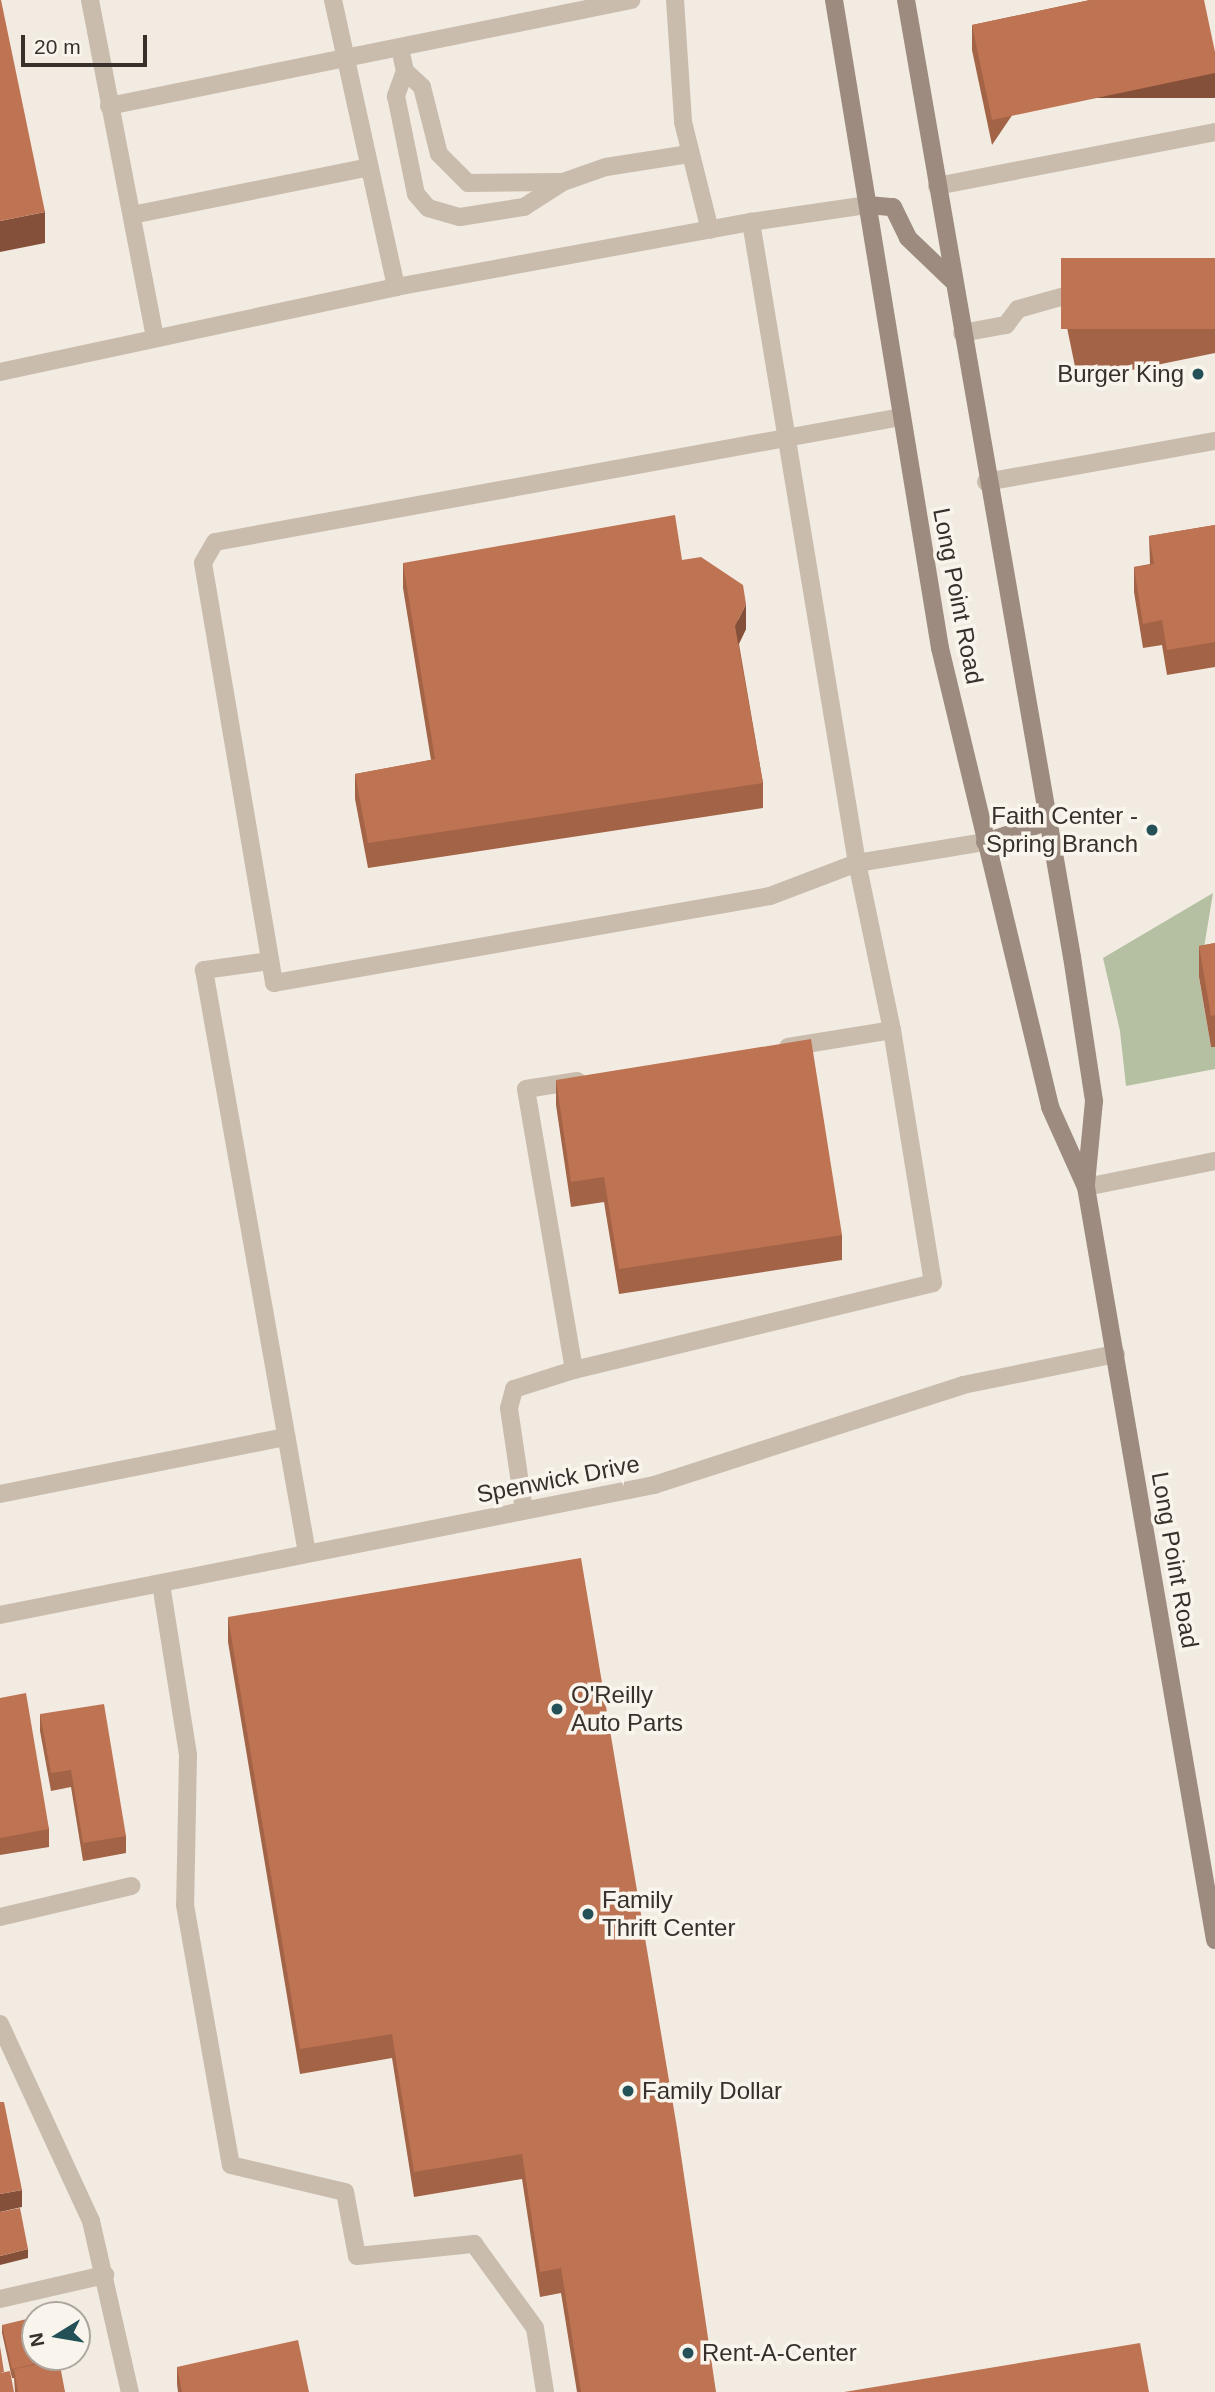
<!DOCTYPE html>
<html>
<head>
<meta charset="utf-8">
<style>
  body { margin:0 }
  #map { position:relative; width:1215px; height:2392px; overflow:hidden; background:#f2ebe1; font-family:Arial,sans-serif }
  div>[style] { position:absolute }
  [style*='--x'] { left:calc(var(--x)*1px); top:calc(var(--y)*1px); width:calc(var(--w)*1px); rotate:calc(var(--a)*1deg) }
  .green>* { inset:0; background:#b4c0a1 }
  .service>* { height:18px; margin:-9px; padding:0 9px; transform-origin:9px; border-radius:9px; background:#c9bcad }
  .minor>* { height:18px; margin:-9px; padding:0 9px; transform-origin:9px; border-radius:9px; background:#c9bcad }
  .tertiary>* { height:18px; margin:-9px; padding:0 9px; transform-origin:9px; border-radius:9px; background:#c9bcad }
  .secondary>* { height:18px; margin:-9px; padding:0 9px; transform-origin:9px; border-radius:9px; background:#9d8b7f }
  .wall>* { inset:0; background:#a36347 }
  .shaded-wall>* { inset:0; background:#85503a; transform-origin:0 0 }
  .building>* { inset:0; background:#be7353; transform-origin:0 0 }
  .dots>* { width:19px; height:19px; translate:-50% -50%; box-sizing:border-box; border:4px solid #f9f5ed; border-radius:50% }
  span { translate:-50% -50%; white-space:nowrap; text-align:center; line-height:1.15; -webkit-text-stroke:7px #f9f5ed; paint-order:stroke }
  .poi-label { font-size:24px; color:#38302b }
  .right { translate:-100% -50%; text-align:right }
  .left { translate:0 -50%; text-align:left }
  .street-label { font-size:24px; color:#38302b }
  .north { position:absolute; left:21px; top:2301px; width:70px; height:70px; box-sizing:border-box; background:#f9f5ed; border:2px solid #aca69f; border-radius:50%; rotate:259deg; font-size:19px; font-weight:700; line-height:28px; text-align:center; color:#38302b }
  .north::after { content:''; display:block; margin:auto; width:24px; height:32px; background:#235157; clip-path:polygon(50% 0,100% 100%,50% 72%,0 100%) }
  .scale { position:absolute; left:21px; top:35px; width:126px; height:32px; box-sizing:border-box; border:4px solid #38302b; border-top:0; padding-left:9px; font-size:21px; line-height:24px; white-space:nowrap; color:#38302b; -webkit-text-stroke:5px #f9f5ed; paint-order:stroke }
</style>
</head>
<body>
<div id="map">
  <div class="green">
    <i style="clip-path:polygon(1213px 893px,1199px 978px,1211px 1047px,1215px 1047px,1215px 1069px,1126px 1086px,1120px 1031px,1103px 958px)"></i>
  </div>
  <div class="service">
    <i style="--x:90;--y:0;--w:342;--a:79.1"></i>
    <i style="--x:333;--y:0;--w:294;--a:77.6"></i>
    <i style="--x:675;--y:0;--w:122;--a:86.2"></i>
    <i style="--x:683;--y:122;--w:111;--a:76"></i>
    <i style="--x:400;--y:48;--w:24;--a:78"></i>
    <i style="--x:405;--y:71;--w:27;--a:110"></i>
    <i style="--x:396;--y:96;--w:100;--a:78.5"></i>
    <i style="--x:416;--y:194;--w:18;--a:49"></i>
    <i style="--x:428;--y:208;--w:33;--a:16"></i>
    <i style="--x:460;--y:217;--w:65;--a:-8.9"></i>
    <i style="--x:524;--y:207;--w:46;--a:-32.7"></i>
    <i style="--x:563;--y:182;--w:46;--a:-19.2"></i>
    <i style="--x:606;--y:167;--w:84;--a:-8.9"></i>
    <i style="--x:405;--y:71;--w:23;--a:43"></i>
    <i style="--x:422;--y:87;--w:69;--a:75.8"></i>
    <i style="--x:439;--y:154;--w:41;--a:45"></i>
    <i style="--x:468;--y:183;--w:94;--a:-0.6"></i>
    <i style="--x:109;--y:106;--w:533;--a:-11.48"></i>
    <i style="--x:937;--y:186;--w:283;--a:-11"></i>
    <i style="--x:132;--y:215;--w:242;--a:-11.4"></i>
    <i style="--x:962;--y:333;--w:45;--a:-10.3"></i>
    <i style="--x:1006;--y:325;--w:20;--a:-53"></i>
    <i style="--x:1018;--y:309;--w:71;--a:-15.6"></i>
    <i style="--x:0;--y:372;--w:405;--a:-12.1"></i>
    <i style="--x:396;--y:287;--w:361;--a:-10.4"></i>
    <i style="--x:751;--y:222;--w:118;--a:-8.3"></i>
    <i style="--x:901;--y:417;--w:697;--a:169.67"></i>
    <i style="--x:215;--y:542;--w:24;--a:120"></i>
    <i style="--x:203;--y:563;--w:426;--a:80.4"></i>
    <i style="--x:274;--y:983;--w:504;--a:-9.95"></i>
    <i style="--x:770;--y:896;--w:93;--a:-20.8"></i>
    <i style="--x:857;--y:863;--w:130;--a:-9.3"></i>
    <i style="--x:986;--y:482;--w:233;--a:-10.2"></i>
    <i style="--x:270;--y:961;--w:67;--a:172.2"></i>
    <i style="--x:204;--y:970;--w:592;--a:79.98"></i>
    <i style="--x:788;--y:1047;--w:105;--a:-9.3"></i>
    <i style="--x:574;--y:1370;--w:285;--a:-99.7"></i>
    <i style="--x:526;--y:1089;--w:52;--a:-8.9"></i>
    <i style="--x:0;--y:1494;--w:292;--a:-11.3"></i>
    <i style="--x:524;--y:1510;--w:103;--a:-98.4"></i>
    <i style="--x:509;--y:1408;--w:20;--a:-75"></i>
    <i style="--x:514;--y:1389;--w:63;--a:-17.6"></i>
    <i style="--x:574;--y:1370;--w:369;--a:-13.6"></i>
    <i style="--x:933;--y:1283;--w:256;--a:-99.2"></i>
    <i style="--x:892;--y:1030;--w:171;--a:-101.8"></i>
    <i style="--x:857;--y:863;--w:650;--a:-99.39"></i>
    <i style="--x:161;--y:1584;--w:173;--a:81"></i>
    <i style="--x:188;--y:1755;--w:150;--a:91.1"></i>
    <i style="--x:185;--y:1905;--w:264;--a:80"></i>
    <i style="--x:231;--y:2165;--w:117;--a:13.3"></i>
    <i style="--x:345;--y:2192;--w:65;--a:79.4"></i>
    <i style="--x:357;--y:2256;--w:118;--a:-5.9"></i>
    <i style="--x:474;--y:2244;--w:104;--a:54"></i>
    <i style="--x:535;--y:2328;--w:65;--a:81.1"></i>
    <i style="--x:0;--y:1917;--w:135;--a:-13.3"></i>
    <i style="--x:0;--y:2299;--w:108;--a:-12.9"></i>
  </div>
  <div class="minor">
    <i style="--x:1086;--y:1187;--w:132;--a:-11.4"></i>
    <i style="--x:0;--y:2024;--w:217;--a:65.2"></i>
    <i style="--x:91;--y:2221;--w:175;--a:77.2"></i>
  </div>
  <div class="tertiary">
    <i style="--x:0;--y:1615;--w:667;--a:-11.24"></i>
    <i style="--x:654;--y:1485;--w:325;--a:-17.9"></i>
    <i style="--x:963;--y:1385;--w:156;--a:-11.5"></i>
  </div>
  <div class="secondary">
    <i style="--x:834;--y:0;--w:657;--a:80.71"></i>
    <i style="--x:940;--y:648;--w:472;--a:76.5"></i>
    <i style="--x:1050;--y:1107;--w:88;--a:65.8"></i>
    <i style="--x:1086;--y:1187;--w:764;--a:80.28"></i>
    <i style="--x:906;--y:0;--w:971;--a:80.16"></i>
    <i style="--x:1072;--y:957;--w:146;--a:81.3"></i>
    <i style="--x:1094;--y:1101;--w:83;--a:95.5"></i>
    <i style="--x:868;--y:205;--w:25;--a:5"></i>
    <i style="--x:893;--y:207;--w:34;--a:64"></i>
    <i style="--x:908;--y:238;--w:61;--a:43.7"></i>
    <i style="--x:985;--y:842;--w:65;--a:-17.9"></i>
  </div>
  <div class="wall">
    <i style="clip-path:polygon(1090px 0,992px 145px,972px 50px,972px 25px)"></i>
    <i style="clip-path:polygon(1215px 258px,1215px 353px,1078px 381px,1064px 313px,1064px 288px)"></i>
    <i style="clip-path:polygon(1215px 525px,1215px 667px,1167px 675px,1162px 645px,1143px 648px,1134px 592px,1134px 567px,1150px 564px,1149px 536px)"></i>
    <i style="clip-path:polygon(682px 560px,746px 629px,739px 644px,763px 783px,763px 808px,368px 868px,355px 799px,355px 774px,431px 760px,403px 588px,403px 563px)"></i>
    <i style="clip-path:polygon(1215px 943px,1215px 1047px,1211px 1047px,1199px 977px,1199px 946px)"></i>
    <i style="clip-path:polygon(556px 1080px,842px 1235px,842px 1260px,619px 1294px,604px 1202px,571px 1207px,556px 1105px)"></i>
    <i style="clip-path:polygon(228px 1617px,716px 2392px,577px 2392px,561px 2293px,540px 2297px,522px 2179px,414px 2197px,392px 2058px,300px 2074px,228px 1642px)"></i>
    <i style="clip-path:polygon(0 1698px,49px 1829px,49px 1847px,0 1855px)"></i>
    <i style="clip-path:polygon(40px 1714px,126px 1836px,126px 1853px,83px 1861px,71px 1787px,51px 1791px,40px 1731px)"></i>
    <i style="clip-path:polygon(2px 2325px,52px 2361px,65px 2392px,15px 2392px,14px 2378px,12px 2378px,2px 2333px)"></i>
    <i style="clip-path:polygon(177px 2367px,309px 2392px,178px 2392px,177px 2384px)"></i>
  </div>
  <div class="shaded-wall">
    <i style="left:1215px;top:73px;width:25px;height:228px;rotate:90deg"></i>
    <i style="clip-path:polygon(45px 212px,45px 243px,0 252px,0 221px)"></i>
    <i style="clip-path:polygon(746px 604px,746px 629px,735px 651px,735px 626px)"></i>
    <i style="clip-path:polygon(22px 2190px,22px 2207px,0 2212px,0 2194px)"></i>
    <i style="clip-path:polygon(28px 2249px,28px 2258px,0 2265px,0 2256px)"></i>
  </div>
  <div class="building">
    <i style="clip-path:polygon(0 0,1px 0,45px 212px,0 221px)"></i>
    <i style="clip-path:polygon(1090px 0,1204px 0,1215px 52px,1215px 73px,992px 120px,972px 25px)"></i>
    <i style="left:1215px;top:258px;width:71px;height:154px;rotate:90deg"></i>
    <i style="clip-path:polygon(675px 515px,682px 560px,701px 557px,743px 585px,746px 604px,735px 626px,763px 783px,368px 843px,355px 774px,435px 759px,403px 563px)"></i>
    <i style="clip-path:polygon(1215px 525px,1215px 642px,1167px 650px,1162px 620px,1143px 624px,1134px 567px,1154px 564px,1149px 536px)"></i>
    <i style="clip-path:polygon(1215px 943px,1215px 1015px,1211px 1016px,1199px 946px)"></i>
    <i style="clip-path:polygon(811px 1039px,842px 1235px,619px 1269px,604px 1177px,571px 1182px,556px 1080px)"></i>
    <i style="clip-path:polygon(581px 1558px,677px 2128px,716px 2392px,581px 2392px,561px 2268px,540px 2272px,522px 2154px,414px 2172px,392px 2034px,300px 2049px,228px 1617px)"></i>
    <i style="clip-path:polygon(26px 1693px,49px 1829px,0 1838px,0 1698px)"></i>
    <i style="clip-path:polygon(104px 1704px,126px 1836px,83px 1843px,71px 1770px,51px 1773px,40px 1714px)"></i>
    <i style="clip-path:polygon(0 2102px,4px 2102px,22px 2190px,0 2194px)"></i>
    <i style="clip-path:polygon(20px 2208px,28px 2249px,0 2256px,0 2212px)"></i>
    <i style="clip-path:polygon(35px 2317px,35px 2357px,51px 2357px,52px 2360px,12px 2369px,2px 2325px)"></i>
    <i style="clip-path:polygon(298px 2340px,309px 2392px,182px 2392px,177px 2367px)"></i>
    <i style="clip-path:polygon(1140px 2343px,1149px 2392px,844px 2392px)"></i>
    <i style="clip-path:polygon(0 2346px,4px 2372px,0 2373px)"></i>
    <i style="clip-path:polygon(59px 2360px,65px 2392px,18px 2392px,14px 2369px)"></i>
    <i style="clip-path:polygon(10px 2371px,14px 2392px,0 2392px,0 2373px)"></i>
  </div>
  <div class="dots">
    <i style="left:1198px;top:374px;background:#235157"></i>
    <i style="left:1152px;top:830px;background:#235157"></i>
    <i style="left:557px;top:1709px;background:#235157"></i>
    <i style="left:588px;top:1914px;background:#235157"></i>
    <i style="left:628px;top:2091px;background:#235157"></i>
    <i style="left:688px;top:2353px;background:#235157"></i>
  </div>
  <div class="poi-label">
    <span class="right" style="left:1184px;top:374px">Burger King</span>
    <span class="right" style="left:1138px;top:830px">Faith Center -<br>Spring Branch</span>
    <span class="left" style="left:571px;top:1709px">O'Reilly<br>Auto Parts</span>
    <span class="left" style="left:602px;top:1914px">Family<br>Thrift Center</span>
    <span class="left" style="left:642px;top:2091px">Family Dollar</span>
    <span class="left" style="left:702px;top:2353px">Rent-A-Center</span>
  </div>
  <div class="street-label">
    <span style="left:958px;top:596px;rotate:79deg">Long Point Road</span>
    <span style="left:558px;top:1479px;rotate:-11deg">Spenwick Drive</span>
    <span style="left:1175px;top:1560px;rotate:80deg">Long Point Road</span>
  </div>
  <div class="north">N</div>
  <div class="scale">20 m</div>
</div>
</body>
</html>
